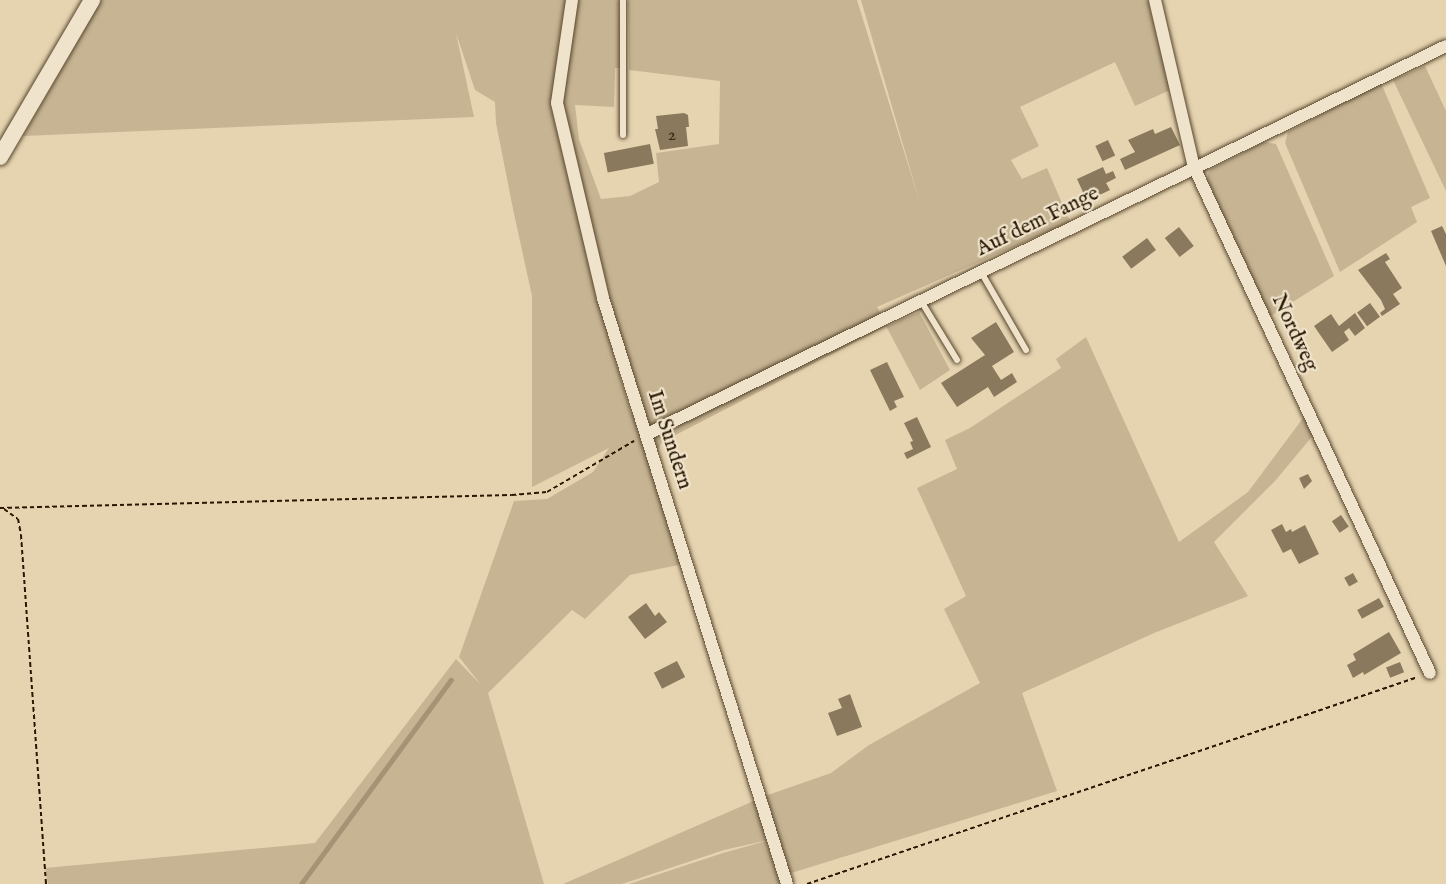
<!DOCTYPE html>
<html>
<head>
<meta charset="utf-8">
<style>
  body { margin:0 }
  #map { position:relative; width:1446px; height:884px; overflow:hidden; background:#e6d4b1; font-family:"IM FELL English",serif }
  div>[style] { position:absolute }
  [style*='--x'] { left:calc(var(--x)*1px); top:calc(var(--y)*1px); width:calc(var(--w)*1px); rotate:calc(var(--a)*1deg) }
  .green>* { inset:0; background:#c6b493 }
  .stream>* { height:4.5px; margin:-2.25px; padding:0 2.25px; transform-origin:2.25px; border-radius:2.25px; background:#a59375 }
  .building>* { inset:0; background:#8a795c; transform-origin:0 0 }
  .path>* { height:2px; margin-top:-1px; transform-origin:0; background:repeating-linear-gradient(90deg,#271600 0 4.5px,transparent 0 7.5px) }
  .roads { filter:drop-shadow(0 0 2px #57462c) drop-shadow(0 0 2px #57462c) }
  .lane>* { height:6px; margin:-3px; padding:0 3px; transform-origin:3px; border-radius:3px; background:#efe3cc }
  .street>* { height:12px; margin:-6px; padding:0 6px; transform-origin:6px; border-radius:6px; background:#efe3cc }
  .secondary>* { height:16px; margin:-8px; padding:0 8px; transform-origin:8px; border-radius:8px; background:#efe3cc }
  span { translate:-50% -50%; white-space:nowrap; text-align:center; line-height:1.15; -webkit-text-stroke:4.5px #efe3cc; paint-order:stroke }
  .number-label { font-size:18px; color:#402f17 }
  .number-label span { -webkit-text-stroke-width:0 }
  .street-label { font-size:21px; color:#271600 }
</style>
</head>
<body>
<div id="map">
  <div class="green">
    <i style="clip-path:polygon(evenodd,101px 0,619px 0,621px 68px,615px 68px,614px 107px,575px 105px,579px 139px,601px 199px,630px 196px,659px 182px,656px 153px,719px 144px,720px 81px,629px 70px,628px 0,857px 0,920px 203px,861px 0,1148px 0,1170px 90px,1135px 106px,1115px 62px,1020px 107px,1039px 146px,1011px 160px,1022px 179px,1047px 168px,1070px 222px,877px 307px,887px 326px,919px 312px,950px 370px,920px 390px,886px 326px,662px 442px,650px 466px,683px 564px,630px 575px,585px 619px,572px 610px,488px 693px,544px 884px,48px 884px,45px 868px,315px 843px,456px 659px,481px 685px,459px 657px,514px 501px,547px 499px,593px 472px,609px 448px,532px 487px,532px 296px,513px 209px,496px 123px,495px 102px,475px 90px,456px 33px,474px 117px,23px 136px,101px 0,596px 294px,639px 398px,631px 414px,596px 294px)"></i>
    <i style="clip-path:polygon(1425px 66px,1446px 111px,1446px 191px,1393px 80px)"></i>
    <i style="clip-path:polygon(1381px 83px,1430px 198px,1411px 207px,1417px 222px,1340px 272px,1285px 143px,1288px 132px)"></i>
    <i style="clip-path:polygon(1264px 142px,1276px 144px,1334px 276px,1269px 317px,1207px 180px,1209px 170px)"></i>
    <i style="clip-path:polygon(1086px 337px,1179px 542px,1248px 492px,1306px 414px,1315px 433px,1275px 481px,1214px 542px,1248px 596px,1154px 633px,1022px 693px,1057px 791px,788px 874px,777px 838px,724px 850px,622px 884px,563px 884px,765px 796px,831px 773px,869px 745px,980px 683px,944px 609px,966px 596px,917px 488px,957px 469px,945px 440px,970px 428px,1061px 368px,1056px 359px)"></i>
    <i style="clip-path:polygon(766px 841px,781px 884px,629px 884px,723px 853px)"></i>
  </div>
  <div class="stream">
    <i style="--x:301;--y:884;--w:253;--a:-53.7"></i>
  </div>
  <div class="building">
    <i style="clip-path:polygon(684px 113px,688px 115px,689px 127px,686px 127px,688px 146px,660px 150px,655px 129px,658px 129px,656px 116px)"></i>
    <i style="clip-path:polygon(1171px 127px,1180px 145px,1125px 170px,1120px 159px,1135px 152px,1128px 140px,1153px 129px,1155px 134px)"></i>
    <i style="left:1108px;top:140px;width:17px;height:14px;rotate:65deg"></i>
    <i style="left:650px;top:144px;width:20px;height:47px;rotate:79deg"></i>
    <i style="clip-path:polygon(1103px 167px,1106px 174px,1113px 171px,1116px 178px,1106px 183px,1110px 190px,1087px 201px,1077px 179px)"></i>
    <i style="clip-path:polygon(1442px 226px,1446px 234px,1446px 266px,1431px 231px)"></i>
    <i style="left:1179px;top:227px;width:24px;height:18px;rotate:52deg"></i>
    <i style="left:1147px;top:238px;width:15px;height:31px;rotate:53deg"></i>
    <i style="clip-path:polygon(1386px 253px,1390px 259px,1385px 262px,1402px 288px,1393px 294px,1400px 304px,1382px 316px,1380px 313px,1385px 309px,1381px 300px,1358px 270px)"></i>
    <i style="left:1370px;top:303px;width:17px;height:16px;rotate:54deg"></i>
    <i style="clip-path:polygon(1355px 313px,1365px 328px,1355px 336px,1349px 328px,1344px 332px,1349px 340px,1332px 352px,1314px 326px,1331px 314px,1339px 326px)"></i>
    <i style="clip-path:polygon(996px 322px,1014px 352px,992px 366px,1001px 380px,1012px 373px,1017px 382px,994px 397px,988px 387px,957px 407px,941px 383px,985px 355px,971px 338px)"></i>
    <i style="clip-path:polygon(887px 362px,904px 397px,894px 401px,897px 407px,890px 411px,870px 370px)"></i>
    <i style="clip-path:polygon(917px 417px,931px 447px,907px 459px,904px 453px,913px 449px,910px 442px,913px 441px,904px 423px)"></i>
    <i style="clip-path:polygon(1308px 474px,1312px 481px,1304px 489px,1299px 478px)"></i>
    <i style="left:1341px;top:515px;width:14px;height:11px;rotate:56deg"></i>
    <i style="clip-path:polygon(1282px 524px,1286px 532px,1291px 529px,1292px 532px,1305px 525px,1319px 554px,1299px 564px,1291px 549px,1283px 553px,1271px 530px)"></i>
    <i style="left:1353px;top:573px;width:10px;height:10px;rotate:61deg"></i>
    <i style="left:1379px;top:598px;width:10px;height:25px;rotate:61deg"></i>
    <i style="clip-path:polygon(646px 603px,655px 616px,659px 612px,667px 622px,645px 639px,628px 617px)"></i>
    <i style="clip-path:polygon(1389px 632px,1401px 653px,1364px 675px,1363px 672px,1353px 678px,1347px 665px,1356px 660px,1353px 654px)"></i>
    <i style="left:677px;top:661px;width:18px;height:26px;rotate:63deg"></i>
    <i style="left:1400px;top:662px;width:11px;height:15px;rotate:68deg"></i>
    <i style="clip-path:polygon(850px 694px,862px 727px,837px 736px,828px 713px,842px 708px,838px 699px)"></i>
  </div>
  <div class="path">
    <i style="--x:0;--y:508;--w:512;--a:-1.45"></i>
    <i style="--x:512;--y:495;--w:35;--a:-5"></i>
    <i style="--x:547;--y:492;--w:101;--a:-30.4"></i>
    <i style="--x:4;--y:509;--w:17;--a:36"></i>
    <i style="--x:18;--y:519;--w:16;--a:79"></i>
    <i style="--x:21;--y:535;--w:350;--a:85.9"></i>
    <i style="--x:807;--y:884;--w:645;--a:-18.72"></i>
  </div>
  <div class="roads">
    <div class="lane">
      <i style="--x:623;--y:0;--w:135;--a:90"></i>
      <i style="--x:981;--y:272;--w:90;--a:60"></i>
      <i style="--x:921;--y:301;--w:69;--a:58.6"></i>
    </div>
    <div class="street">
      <i style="--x:572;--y:0;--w:104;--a:98.3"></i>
      <i style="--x:557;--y:103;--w:200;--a:76.7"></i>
      <i style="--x:603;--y:298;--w:614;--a:72.57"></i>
      <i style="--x:1155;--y:0;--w:171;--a:76.9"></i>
      <i style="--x:1194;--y:167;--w:558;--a:65"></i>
      <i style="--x:647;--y:434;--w:888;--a:-25.9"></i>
    </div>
    <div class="secondary">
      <i style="--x:0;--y:157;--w:182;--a:-59.6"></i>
    </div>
  </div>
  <div class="number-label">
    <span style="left:672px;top:136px">2</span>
  </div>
  <div class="street-label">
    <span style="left:1038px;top:222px;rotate:-26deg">Auf dem Fange</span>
    <span style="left:1294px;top:333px;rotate:65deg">Nordweg</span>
    <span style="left:669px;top:440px;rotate:72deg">Im Sundern</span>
  </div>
</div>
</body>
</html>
